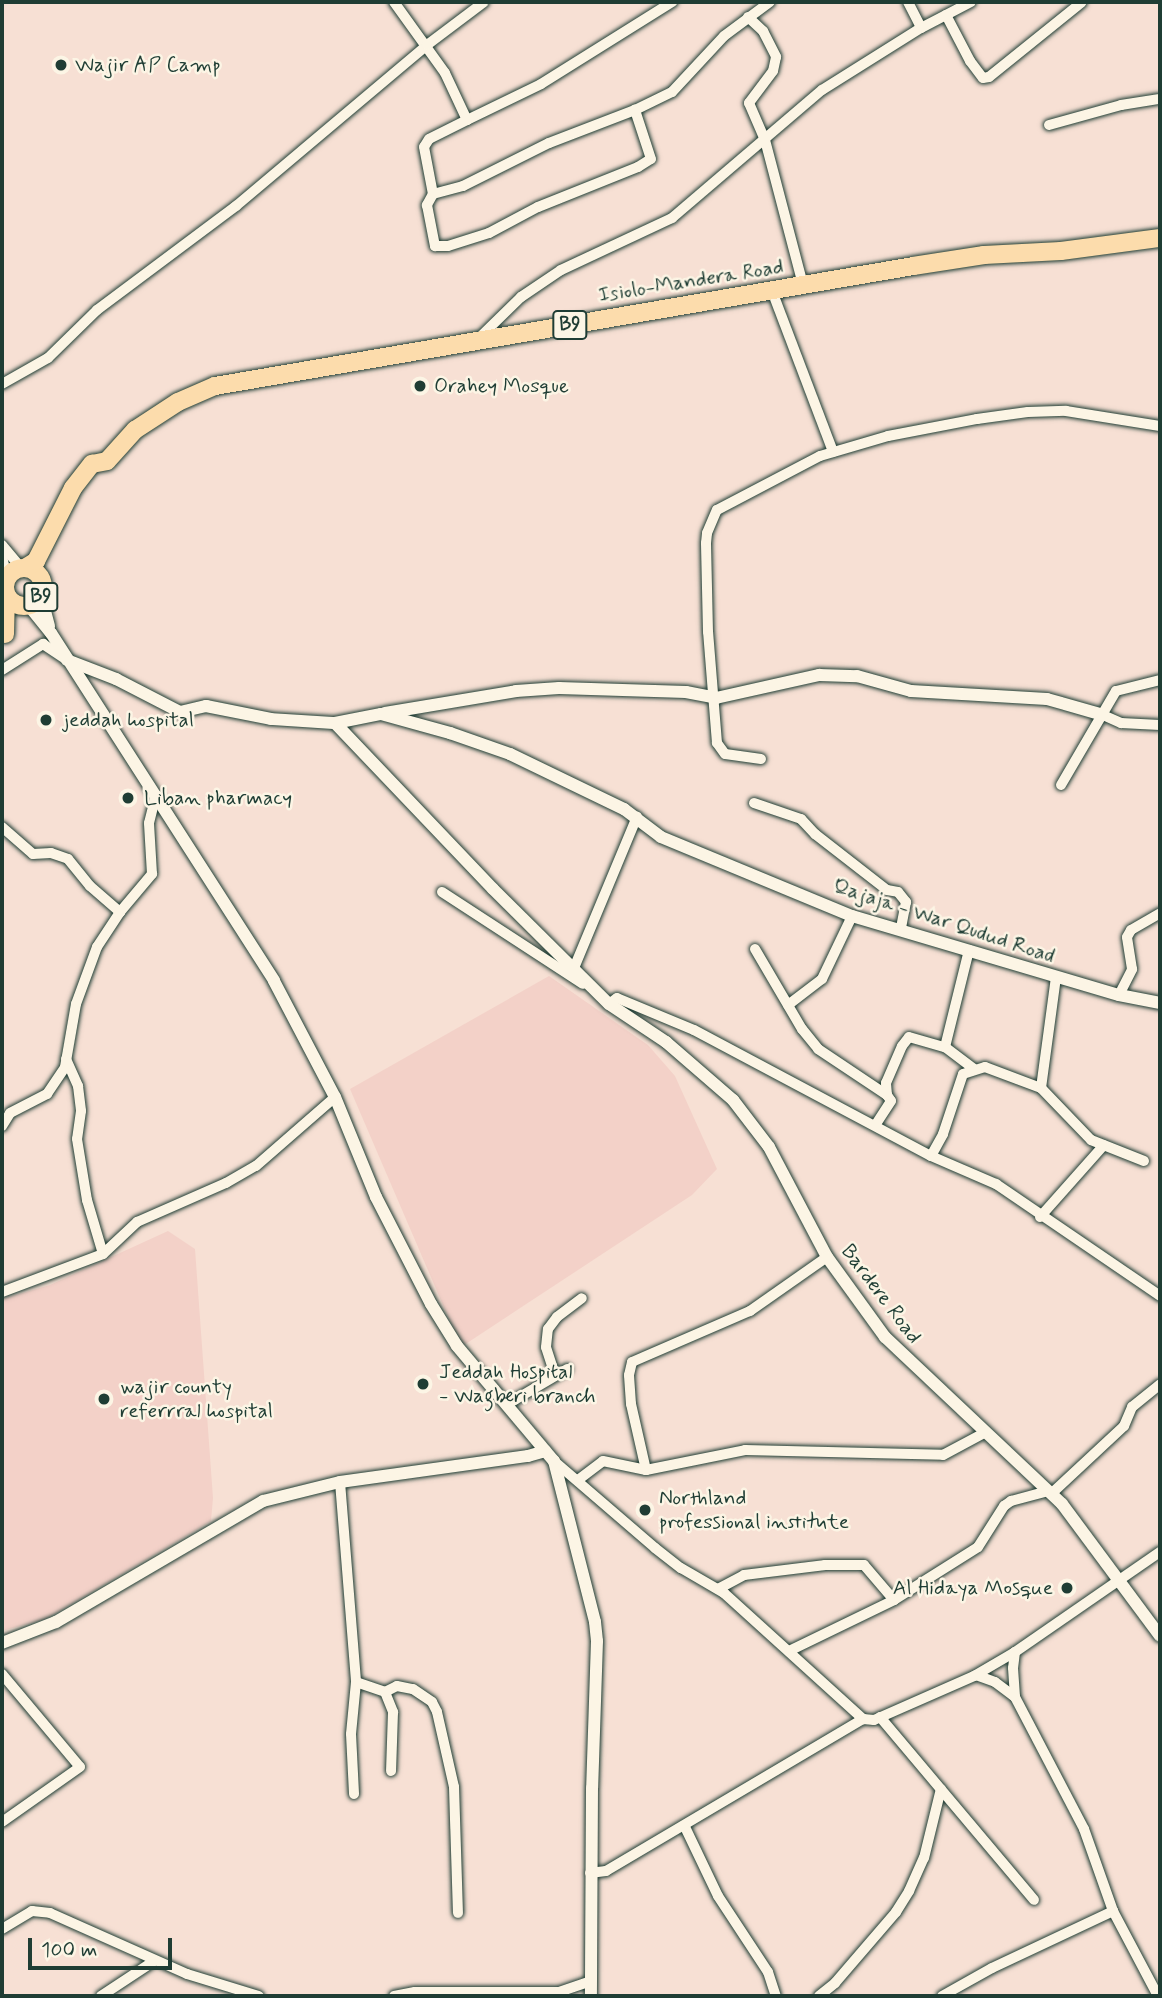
<!DOCTYPE html>
<html>
<head>
<meta charset="utf-8">
<style>
  body { margin:0 }
  #map { position:relative; width:1162px; height:1998px; overflow:hidden; background:#f7e0d4; font-family:Mynerve,sans-serif }
  div>[style] { position:absolute }
  [style*='--x'] { left:calc(var(--x)*1px); top:calc(var(--y)*1px); width:calc(var(--w)*1px); rotate:calc(var(--a)*1deg) }
  .built>* { inset:0; background:#f3d1c8 }
  .roads { filter:drop-shadow(0 0 2px #1f3d34) drop-shadow(0 0 2px #1f3d34) }
  .minor>* { height:10px; margin:-5px; padding:0 5px; transform-origin:5px; border-radius:5px; background:#fcf5e5 }
  .tertiary>* { height:12px; margin:-6px; padding:0 6px; transform-origin:6px; border-radius:6px; background:#fcf5e5 }
  .trunk>* { height:18px; margin:-9px; padding:0 9px; transform-origin:9px; border-radius:9px; background:#fcdcac }
  .trunk>.ring { margin:-9px; padding:0; box-sizing:content-box; background:none; border:18px solid #fcdcac; border-radius:50% }
  .dots>* { width:19px; height:19px; translate:-50% -50%; box-sizing:border-box; border:4px solid #fcf5e5; border-radius:50% }
  span { translate:-50% -50%; white-space:nowrap; text-align:center; line-height:1.15; -webkit-text-stroke:5px #fcf5e5; paint-order:stroke }
  .shield-label span { padding:2px 5px; background:#fcf5e5; border:2px solid; border-radius:5px; -webkit-text-stroke-width:0 }
  .shield-label { font-size:19px; color:#1f3d34; font-weight:700 }
  .poi-label { font-size:21px; color:#1f3d34 }
  .left { translate:0 -50%; text-align:left }
  .right { translate:-100% -50%; text-align:right }
  .street-label { font-size:21px; color:#1f3d34 }
  .frame { position:absolute; inset:0; border:4px solid #1f3d34; pointer-events:none }
  .scale { position:absolute; left:28px; top:1938px; width:144px; height:32px; box-sizing:border-box; border:4px solid #1f3d34; border-top:0; padding-left:9px; font-size:21px; line-height:24px; white-space:nowrap; color:#1f3d34; -webkit-text-stroke:5px #fcf5e5; paint-order:stroke }
</style>
</head>
<body>
<div id="map">
  <div class="built">
    <i style="clip-path:polygon(549px 976px,648px 1045px,675px 1076px,717px 1169px,692px 1195px,461px 1347px,350px 1089px)"></i>
    <i style="clip-path:polygon(168px 1231px,195px 1249px,213px 1498px,211px 1521px,46px 1619px,2px 1631px,2px 1299px,50px 1285px)"></i>
  </div>
  <div class="roads">
    <div class="minor">
      <i style="--x:394;--y:2;--w:87;--a:54.3"></i>
      <i style="--x:445;--y:73;--w:52;--a:64.9"></i>
      <i style="--x:467;--y:120;--w:82;--a:-25.9"></i>
      <i style="--x:541;--y:84;--w:155;--a:-32"></i>
      <i style="--x:908;--y:2;--w:29;--a:63"></i>
      <i style="--x:946;--y:15;--w:52;--a:62.4"></i>
      <i style="--x:970;--y:61;--w:21;--a:53"></i>
      <i style="--x:983;--y:78;--w:6;--a:-9"></i>
      <i style="--x:989;--y:77;--w:119;--a:-38.9"></i>
      <i style="--x:748;--y:17;--w:21;--a:43"></i>
      <i style="--x:763;--y:31;--w:29;--a:63"></i>
      <i style="--x:776;--y:57;--w:14;--a:102"></i>
      <i style="--x:773;--y:71;--w:40;--a:127"></i>
      <i style="--x:749;--y:103;--w:40;--a:66.6"></i>
      <i style="--x:765;--y:140;--w:150;--a:75.3"></i>
      <i style="--x:467;--y:120;--w:42;--a:153.4"></i>
      <i style="--x:429;--y:139;--w:9;--a:122"></i>
      <i style="--x:424;--y:147;--w:48;--a:79.2"></i>
      <i style="--x:433;--y:194;--w:13;--a:119"></i>
      <i style="--x:427;--y:205;--w:42;--a:79"></i>
      <i style="--x:435;--y:246;--w:13;--a:0"></i>
      <i style="--x:448;--y:246;--w:43;--a:-17.6"></i>
      <i style="--x:489;--y:233;--w:55;--a:-28"></i>
      <i style="--x:538;--y:207;--w:108;--a:-21.8"></i>
      <i style="--x:638;--y:167;--w:15;--a:-32"></i>
      <i style="--x:651;--y:159;--w:52;--a:-108.1"></i>
      <i style="--x:1049;--y:125;--w:75;--a:-15.5"></i>
      <i style="--x:1121;--y:105;--w:39;--a:-9"></i>
      <i style="--x:433;--y:194;--w:31;--a:-15"></i>
      <i style="--x:463;--y:186;--w:96;--a:-26.6"></i>
      <i style="--x:549;--y:143;--w:92;--a:-21"></i>
      <i style="--x:635;--y:110;--w:41;--a:-25.9"></i>
      <i style="--x:672;--y:92;--w:76;--a:-47.1"></i>
      <i style="--x:724;--y:36;--w:57;--a:-36.5"></i>
      <i style="--x:772;--y:291;--w:172;--a:69.2"></i>
      <i style="--x:479;--y:338;--w:59;--a:-44.3"></i>
      <i style="--x:521;--y:297;--w:48;--a:-34"></i>
      <i style="--x:561;--y:270;--w:123;--a:-25.1"></i>
      <i style="--x:672;--y:218;--w:197;--a:-40.5"></i>
      <i style="--x:822;--y:90;--w:117;--a:-32.1"></i>
      <i style="--x:921;--y:28;--w:56;--a:-27.5"></i>
      <i style="--x:2;--y:384;--w:53;--a:-29.5"></i>
      <i style="--x:48;--y:358;--w:69;--a:-44.4"></i>
      <i style="--x:97;--y:310;--w:174;--a:-36.8"></i>
      <i style="--x:236;--y:206;--w:250;--a:-40.1"></i>
      <i style="--x:427;--y:45;--w:71;--a:-37"></i>
      <i style="--x:2;--y:545;--w:30;--a:50"></i>
      <i style="--x:2;--y:556;--w:22;--a:77"></i>
      <i style="--x:2;--y:670;--w:49;--a:-32.4"></i>
      <i style="--x:43;--y:644;--w:29;--a:34"></i>
      <i style="--x:1103;--y:715;--w:20;--a:24"></i>
      <i style="--x:1121;--y:723;--w:39;--a:3"></i>
      <i style="--x:761;--y:759;--w:36;--a:-172"></i>
      <i style="--x:725;--y:754;--w:14;--a:-126"></i>
      <i style="--x:717;--y:743;--w:111;--a:-94.6"></i>
      <i style="--x:708;--y:632;--w:89;--a:-91.3"></i>
      <i style="--x:706;--y:543;--w:10;--a:-84"></i>
      <i style="--x:707;--y:533;--w:25;--a:-67"></i>
      <i style="--x:717;--y:510;--w:116;--a:-27.7"></i>
      <i style="--x:820;--y:456;--w:71;--a:-16.4"></i>
      <i style="--x:888;--y:436;--w:91;--a:-10.8"></i>
      <i style="--x:977;--y:419;--w:51;--a:-7.8"></i>
      <i style="--x:1028;--y:412;--w:38;--a:-2"></i>
      <i style="--x:1066;--y:411;--w:95;--a:9.1"></i>
      <i style="--x:1061;--y:785;--w:109;--a:-59.7"></i>
      <i style="--x:1116;--y:691;--w:45;--a:-14"></i>
      <i style="--x:754;--y:803;--w:50;--a:18.8"></i>
      <i style="--x:801;--y:819;--w:21;--a:47"></i>
      <i style="--x:815;--y:834;--w:91;--a:37.9"></i>
      <i style="--x:887;--y:890;--w:11;--a:10"></i>
      <i style="--x:898;--y:892;--w:13;--a:51"></i>
      <i style="--x:906;--y:902;--w:26;--a:101"></i>
      <i style="--x:2;--y:827;--w:41;--a:41.1"></i>
      <i style="--x:33;--y:854;--w:18;--a:-3"></i>
      <i style="--x:51;--y:853;--w:18;--a:19"></i>
      <i style="--x:68;--y:859;--w:35;--a:51"></i>
      <i style="--x:90;--y:886;--w:40;--a:41"></i>
      <i style="--x:442;--y:892;--w:168;--a:33.1"></i>
      <i style="--x:755;--y:949;--w:93;--a:59.6"></i>
      <i style="--x:802;--y:1029;--w:26;--a:51"></i>
      <i style="--x:818;--y:1049;--w:83;--a:33.7"></i>
      <i style="--x:887;--y:1095;--w:7;--a:56"></i>
      <i style="--x:891;--y:1101;--w:27;--a:123"></i>
      <i style="--x:574;--y:968;--w:164;--a:-67.4"></i>
      <i style="--x:1119;--y:995;--w:29;--a:-63"></i>
      <i style="--x:1132;--y:969;--w:32;--a:-99"></i>
      <i style="--x:1127;--y:937;--w:8;--a:-60"></i>
      <i style="--x:1131;--y:930;--w:34;--a:-30"></i>
      <i style="--x:609;--y:1004;--w:10;--a:-37"></i>
      <i style="--x:617;--y:998;--w:83;--a:22.6"></i>
      <i style="--x:694;--y:1030;--w:268;--a:28"></i>
      <i style="--x:931;--y:1156;--w:71;--a:23.3"></i>
      <i style="--x:996;--y:1184;--w:199;--a:34.3"></i>
      <i style="--x:788;--y:1005;--w:43;--a:-37.4"></i>
      <i style="--x:822;--y:979;--w:70;--a:-64.5"></i>
      <i style="--x:945;--y:1047;--w:100;--a:-76.1"></i>
      <i style="--x:66;--y:1059;--w:30;--a:66"></i>
      <i style="--x:78;--y:1086;--w:25;--a:83"></i>
      <i style="--x:81;--y:1111;--w:28;--a:98"></i>
      <i style="--x:77;--y:1139;--w:62;--a:80.7"></i>
      <i style="--x:87;--y:1200;--w:56;--a:73.5"></i>
      <i style="--x:1041;--y:1088;--w:112;--a:-82.3"></i>
      <i style="--x:887;--y:1095;--w:12;--a:-95"></i>
      <i style="--x:886;--y:1083;--w:40;--a:-66.6"></i>
      <i style="--x:902;--y:1046;--w:11;--a:-52"></i>
      <i style="--x:909;--y:1037;--w:37;--a:16"></i>
      <i style="--x:945;--y:1047;--w:36;--a:37"></i>
      <i style="--x:2;--y:1126;--w:15;--a:-58"></i>
      <i style="--x:10;--y:1113;--w:42;--a:-27.2"></i>
      <i style="--x:47;--y:1094;--w:32;--a:-56"></i>
      <i style="--x:65;--y:1067;--w:64;--a:-80.1"></i>
      <i style="--x:76;--y:1004;--w:61;--a:-69.8"></i>
      <i style="--x:97;--y:947;--w:42;--a:-56.7"></i>
      <i style="--x:120;--y:912;--w:50;--a:-49.9"></i>
      <i style="--x:152;--y:874;--w:51;--a:-93.4"></i>
      <i style="--x:149;--y:823;--w:29;--a:-76"></i>
      <i style="--x:931;--y:1156;--w:25;--a:-61"></i>
      <i style="--x:943;--y:1134;--w:63;--a:-71.6"></i>
      <i style="--x:963;--y:1074;--w:23;--a:-18"></i>
      <i style="--x:985;--y:1067;--w:60;--a:20.6"></i>
      <i style="--x:1041;--y:1088;--w:72;--a:46.1"></i>
      <i style="--x:1091;--y:1140;--w:57;--a:21.6"></i>
      <i style="--x:1040;--y:1217;--w:96;--a:-48.4"></i>
      <i style="--x:2;--y:1292;--w:108;--a:-20.6"></i>
      <i style="--x:103;--y:1254;--w:47;--a:-43.3"></i>
      <i style="--x:137;--y:1222;--w:97;--a:-23.7"></i>
      <i style="--x:226;--y:1183;--w:34;--a:-30"></i>
      <i style="--x:256;--y:1166;--w:105;--a:-41.1"></i>
      <i style="--x:555;--y:1375;--w:29;--a:-108"></i>
      <i style="--x:546;--y:1347;--w:18;--a:-84"></i>
      <i style="--x:548;--y:1329;--w:15;--a:-53"></i>
      <i style="--x:557;--y:1317;--w:31;--a:-37"></i>
      <i style="--x:506;--y:1405;--w:71;--a:-30.5"></i>
      <i style="--x:554;--y:1461;--w:133;--a:40.7"></i>
      <i style="--x:655;--y:1548;--w:33;--a:38"></i>
      <i style="--x:681;--y:1568;--w:50;--a:30.2"></i>
      <i style="--x:724;--y:1593;--w:188;--a:42.2"></i>
      <i style="--x:646;--y:1470;--w:68;--a:-102.8"></i>
      <i style="--x:631;--y:1404;--w:29;--a:-94"></i>
      <i style="--x:629;--y:1375;--w:13;--a:-77"></i>
      <i style="--x:632;--y:1362;--w:129;--a:-23.4"></i>
      <i style="--x:750;--y:1311;--w:94;--a:-35"></i>
      <i style="--x:578;--y:1480;--w:31;--a:-37"></i>
      <i style="--x:603;--y:1461;--w:44;--a:11.8"></i>
      <i style="--x:646;--y:1470;--w:101;--a:-11.4"></i>
      <i style="--x:745;--y:1450;--w:198;--a:1.4"></i>
      <i style="--x:943;--y:1455;--w:49;--a:-28.1"></i>
      <i style="--x:340;--y:1482;--w:201;--a:85.4"></i>
      <i style="--x:356;--y:1682;--w:52;--a:95.5"></i>
      <i style="--x:351;--y:1734;--w:60;--a:87.1"></i>
      <i style="--x:1051;--y:1494;--w:100;--a:-43"></i>
      <i style="--x:1124;--y:1426;--w:21;--a:-67"></i>
      <i style="--x:1132;--y:1407;--w:36;--a:-39"></i>
      <i style="--x:718;--y:1589;--w:30;--a:-28"></i>
      <i style="--x:744;--y:1575;--w:82;--a:-7"></i>
      <i style="--x:825;--y:1565;--w:39;--a:0"></i>
      <i style="--x:864;--y:1565;--w:46;--a:49.4"></i>
      <i style="--x:789;--y:1651;--w:117;--a:-25.9"></i>
      <i style="--x:894;--y:1600;--w:99;--a:-32.2"></i>
      <i style="--x:978;--y:1547;--w:49;--a:-57.6"></i>
      <i style="--x:1004;--y:1506;--w:9;--a:-36"></i>
      <i style="--x:1011;--y:1501;--w:38;--a:-15"></i>
      <i style="--x:1015;--y:1652;--w:16;--a:97"></i>
      <i style="--x:1013;--y:1668;--w:29;--a:86"></i>
      <i style="--x:1015;--y:1697;--w:149;--a:62.4"></i>
      <i style="--x:1084;--y:1829;--w:87;--a:70.5"></i>
      <i style="--x:1113;--y:1911;--w:96;--a:62.1"></i>
      <i style="--x:2;--y:1674;--w:121;--a:50"></i>
      <i style="--x:80;--y:1767;--w:95;--a:144.8"></i>
      <i style="--x:976;--y:1675;--w:20;--a:20"></i>
      <i style="--x:995;--y:1682;--w:25;--a:37"></i>
      <i style="--x:356;--y:1682;--w:31;--a:19"></i>
      <i style="--x:385;--y:1692;--w:13;--a:-27"></i>
      <i style="--x:397;--y:1686;--w:16;--a:11"></i>
      <i style="--x:413;--y:1689;--w:23;--a:34"></i>
      <i style="--x:432;--y:1702;--w:11;--a:63"></i>
      <i style="--x:437;--y:1712;--w:77;--a:77.2"></i>
      <i style="--x:454;--y:1787;--w:126;--a:88.2"></i>
      <i style="--x:385;--y:1692;--w:22;--a:68"></i>
      <i style="--x:393;--y:1712;--w:59;--a:91.9"></i>
      <i style="--x:880;--y:1717;--w:239;--a:49.9"></i>
      <i style="--x:685;--y:1827;--w:76;--a:64.4"></i>
      <i style="--x:718;--y:1896;--w:91;--a:56.7"></i>
      <i style="--x:768;--y:1972;--w:25;--a:72"></i>
      <i style="--x:590;--y:1873;--w:16;--a:-7"></i>
      <i style="--x:606;--y:1871;--w:299;--a:-30.6"></i>
      <i style="--x:863;--y:1719;--w:11;--a:5"></i>
      <i style="--x:874;--y:1720;--w:109;--a:-23.7"></i>
      <i style="--x:974;--y:1676;--w:48;--a:-30.3"></i>
      <i style="--x:1015;--y:1652;--w:176;--a:-34.6"></i>
      <i style="--x:2;--y:1929;--w:35;--a:-31"></i>
      <i style="--x:32;--y:1911;--w:18;--a:6"></i>
      <i style="--x:50;--y:1913;--w:150;--a:24"></i>
      <i style="--x:187;--y:1974;--w:75;--a:17"></i>
      <i style="--x:101;--y:1996;--w:64;--a:-33.4"></i>
      <i style="--x:394;--y:1996;--w:21;--a:-11"></i>
      <i style="--x:415;--y:1992;--w:144;--a:0"></i>
      <i style="--x:559;--y:1992;--w:34;--a:-19"></i>
      <i style="--x:819;--y:1996;--w:21;--a:-39"></i>
      <i style="--x:835;--y:1983;--w:94;--a:-49.3"></i>
      <i style="--x:896;--y:1912;--w:25;--a:-58"></i>
      <i style="--x:909;--y:1891;--w:36;--a:-66"></i>
      <i style="--x:924;--y:1858;--w:71;--a:-76.2"></i>
      <i style="--x:942;--y:1996;--w:57;--a:-29.2"></i>
      <i style="--x:992;--y:1968;--w:134;--a:-25.2"></i>
    </div>
    <div class="tertiary">
      <i style="--x:41;--y:596;--w:31;--a:75"></i>
      <i style="--x:29;--y:606;--w:35;--a:51"></i>
      <i style="--x:51;--y:633;--w:413;--a:57.3"></i>
      <i style="--x:274;--y:981;--w:131;--a:62.3"></i>
      <i style="--x:335;--y:1097;--w:108;--a:67.7"></i>
      <i style="--x:376;--y:1197;--w:120;--a:62.8"></i>
      <i style="--x:431;--y:1304;--w:49;--a:58.2"></i>
      <i style="--x:457;--y:1346;--w:150;--a:49.9"></i>
      <i style="--x:554;--y:1461;--w:166;--a:75.7"></i>
      <i style="--x:595;--y:1622;--w:19;--a:84"></i>
      <i style="--x:597;--y:1641;--w:147;--a:91.9"></i>
      <i style="--x:592;--y:1788;--w:208;--a:90.3"></i>
      <i style="--x:67;--y:660;--w:53;--a:21.2"></i>
      <i style="--x:116;--y:679;--w:72;--a:27.3"></i>
      <i style="--x:180;--y:712;--w:27;--a:-13"></i>
      <i style="--x:206;--y:706;--w:66;--a:11.3"></i>
      <i style="--x:271;--y:719;--w:64;--a:3.6"></i>
      <i style="--x:335;--y:723;--w:229;--a:46.4"></i>
      <i style="--x:493;--y:889;--w:163;--a:44.8"></i>
      <i style="--x:609;--y:1004;--w:69;--a:33.7"></i>
      <i style="--x:666;--y:1042;--w:89;--a:40.9"></i>
      <i style="--x:733;--y:1100;--w:59;--a:52.5"></i>
      <i style="--x:769;--y:1147;--w:124;--a:62.2"></i>
      <i style="--x:827;--y:1257;--w:99;--a:54.1"></i>
      <i style="--x:885;--y:1337;--w:243;--a:43.3"></i>
      <i style="--x:1062;--y:1504;--w:164;--a:53.4"></i>
      <i style="--x:385;--y:713;--w:133;--a:-9.5"></i>
      <i style="--x:516;--y:691;--w:43;--a:-4"></i>
      <i style="--x:559;--y:688;--w:127;--a:1.8"></i>
      <i style="--x:686;--y:692;--w:31;--a:11"></i>
      <i style="--x:716;--y:698;--w:106;--a:-12.6"></i>
      <i style="--x:819;--y:675;--w:38;--a:2"></i>
      <i style="--x:857;--y:676;--w:56;--a:15.5"></i>
      <i style="--x:911;--y:691;--w:136;--a:3.4"></i>
      <i style="--x:1047;--y:699;--w:58;--a:15.9"></i>
      <i style="--x:335;--y:723;--w:47;--a:-11.1"></i>
      <i style="--x:381;--y:714;--w:72;--a:15.4"></i>
      <i style="--x:450;--y:733;--w:64;--a:19.3"></i>
      <i style="--x:510;--y:754;--w:127;--a:25.8"></i>
      <i style="--x:624;--y:809;--w:46;--a:37.1"></i>
      <i style="--x:661;--y:837;--w:207;--a:22.5"></i>
      <i style="--x:852;--y:916;--w:278;--a:16.5"></i>
      <i style="--x:1119;--y:995;--w:42;--a:11"></i>
      <i style="--x:2;--y:1643;--w:58;--a:-21.3"></i>
      <i style="--x:56;--y:1622;--w:240;--a:-30.3"></i>
      <i style="--x:263;--y:1501;--w:79;--a:-13.9"></i>
      <i style="--x:340;--y:1482;--w:190;--a:-7.9"></i>
      <i style="--x:528;--y:1456;--w:18;--a:-16"></i>
    </div>
    <div class="trunk">
      <i class="ring" style="left:5px;top:568px;width:20px;height:20px"></i>
      <i style="--x:25;--y:568;--w:13;--a:-32"></i>
      <i style="--x:36;--y:561;--w:82;--a:-63.1"></i>
      <i style="--x:73;--y:488;--w:31;--a:-52"></i>
      <i style="--x:92;--y:464;--w:15;--a:-11"></i>
      <i style="--x:107;--y:461;--w:42;--a:-47.9"></i>
      <i style="--x:135;--y:430;--w:51;--a:-33.1"></i>
      <i style="--x:178;--y:402;--w:40;--a:-23.4"></i>
      <i style="--x:215;--y:386;--w:708;--a:-9.75"></i>
      <i style="--x:913;--y:266;--w:72;--a:-8.8"></i>
      <i style="--x:984;--y:255;--w:77;--a:-3"></i>
      <i style="--x:1061;--y:251;--w:100;--a:-7.5"></i>
      <i style="--x:5;--y:634;--w:40;--a:-88.6"></i>
    </div>
  </div>
  <div class="dots">
    <i style="left:61px;top:65px;background:#1f3d34"></i>
    <i style="left:420px;top:386px;background:#1f3d34"></i>
    <i style="left:46px;top:720px;background:#1f3d34"></i>
    <i style="left:128px;top:798px;background:#1f3d34"></i>
    <i style="left:423px;top:1384px;background:#1f3d34"></i>
    <i style="left:104px;top:1399px;background:#1f3d34"></i>
    <i style="left:645px;top:1510px;background:#1f3d34"></i>
    <i style="left:1067px;top:1588px;background:#1f3d34"></i>
  </div>
  <div class="shield-label">
    <span style="left:570px;top:325px">B9</span>
    <span style="left:41px;top:597px">B9</span>
  </div>
  <div class="poi-label">
    <span class="left" style="left:75px;top:65px">Wajir AP Camp</span>
    <span class="left" style="left:434px;top:386px">Orahey Mosque</span>
    <span class="left" style="left:62px;top:720px">jeddah hospital</span>
    <span class="left" style="left:144px;top:798px">Liban pharmacy</span>
    <span class="left" style="left:439px;top:1384px">Jeddah Hospital<br>- Wagberi branch</span>
    <span class="left" style="left:120px;top:1399px">wajir county<br>referrral hospital</span>
    <span class="left" style="left:659px;top:1510px">Northland<br>professional institute</span>
    <span class="right" style="left:1053px;top:1588px">Al Hidaya Mosque</span>
  </div>
  <div class="street-label">
    <span style="left:691px;top:281px;rotate:-9deg">Isiolo-Mandera Road</span>
    <span style="left:944px;top:921px;rotate:18deg">Qajaja - War Qudud Road</span>
    <span style="left:881px;top:1294px;rotate:53deg">Bardere Road</span>
  </div>
  <div class="frame"></div>
  <div class="scale">100 m</div>
</div>
</body>
</html>
